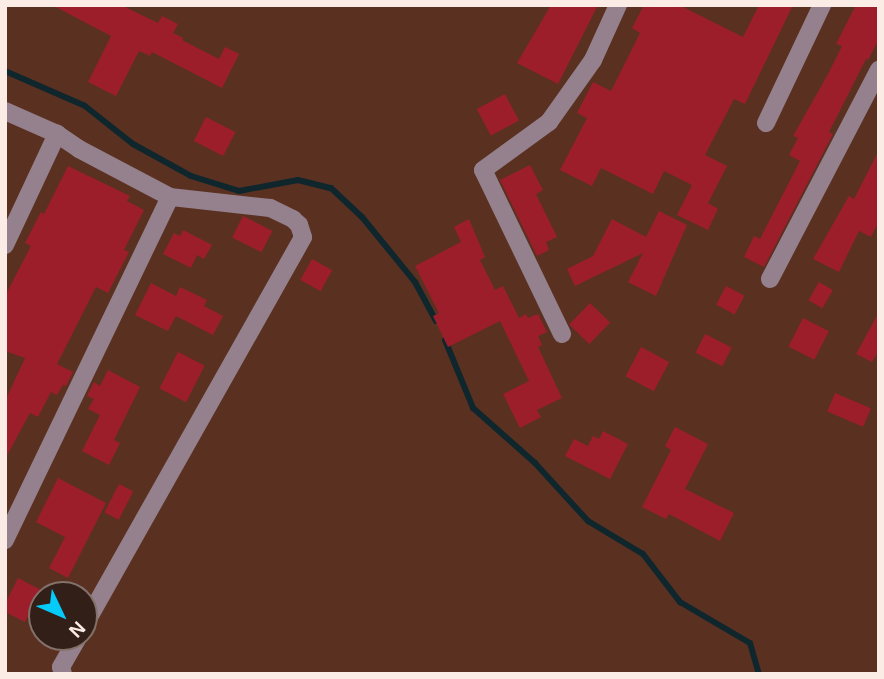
<!DOCTYPE html>
<html>
<head>
<meta charset="utf-8">
<style>
  body { margin:0 }
  #map { position:relative; width:884px; height:679px; overflow:hidden; background:#5a3121; font-family:Arial,sans-serif }
  div>[style] { position:absolute }
  [style*='--x'] { left:calc(var(--x)*1px); top:calc(var(--y)*1px); width:calc(var(--w)*1px); rotate:calc(var(--a)*1deg) }
  .stream>* { height:6px; margin:-3px; padding:0 3px; transform-origin:3px; border-radius:3px; background:#0f262d }
  .building>* { inset:0; background:#9c1e2a; transform-origin:0 0 }
  .minor>* { height:18px; margin:-9px; padding:0 9px; transform-origin:9px; border-radius:9px; background:#95818d }
  span { translate:-50% -50%; white-space:nowrap; text-align:center; line-height:1.15; -webkit-text-stroke:5px #321f18; paint-order:stroke }
  .frame { position:absolute; inset:0; border:7px solid #fcece6; pointer-events:none }
  .north { position:absolute; left:28px; top:581px; width:70px; height:70px; box-sizing:border-box; background:#321f18; border:2px solid #83716a; border-radius:50%; rotate:134deg; font-size:19px; font-weight:700; line-height:28px; text-align:center; color:#fcece6 }
  .north::after { content:''; display:block; margin:auto; width:24px; height:32px; background:#04cbf9; clip-path:polygon(50% 0,100% 100%,50% 72%,0 100%) }
</style>
</head>
<body>
<div id="map">
  <div class="stream">
    <i style="--x:5;--y:71;--w:87;--a:23.6"></i>
    <i style="--x:85;--y:106;--w:61;--a:38.4"></i>
    <i style="--x:133;--y:144;--w:66;--a:28.9"></i>
    <i style="--x:191;--y:176;--w:50;--a:17.4"></i>
    <i style="--x:239;--y:191;--w:60;--a:-10.6"></i>
    <i style="--x:298;--y:180;--w:34;--a:14"></i>
    <i style="--x:331;--y:188;--w:42;--a:43.1"></i>
    <i style="--x:362;--y:217;--w:84;--a:50.8"></i>
    <i style="--x:415;--y:282;--w:44;--a:61.7"></i>
    <i style="--x:445;--y:340;--w:74;--a:67.6"></i>
    <i style="--x:473;--y:408;--w:83;--a:41.6"></i>
    <i style="--x:535;--y:463;--w:79;--a:47.6"></i>
    <i style="--x:588;--y:521;--w:64;--a:31"></i>
    <i style="--x:643;--y:554;--w:61;--a:52.4"></i>
    <i style="--x:680;--y:602;--w:81;--a:30.4"></i>
    <i style="--x:750;--y:643;--w:32;--a:74"></i>
  </div>
  <div class="building">
    <i style="clip-path:polygon(52px 5px,121px 5px,158px 23px,162px 16px,178px 24px,173px 33px,183px 38px,182px 40px,219px 59px,225px 47px,239px 54px,222px 88px,152px 52px,150px 56px,139px 51px,116px 96px,88px 82px,111px 36px)"></i>
    <i style="clip-path:polygon(551px 5px,598px 5px,558px 84px,517px 63px)"></i>
    <i style="clip-path:polygon(644px 5px,679px 5px,743px 37px,759px 5px,793px 5px,745px 104px,734px 99px,705px 155px,727px 166px,708px 203px,718px 209px,708px 230px,677px 215px,692px 185px,664px 171px,653px 194px,601px 168px,592px 186px,560px 170px,587px 118px,577px 113px,593px 82px,611px 91px,640px 33px,632px 28px)"></i>
    <i style="clip-path:polygon(856px 5px,879px 5px,879px 39px,868px 60px,866px 59px,829px 132px,833px 134px,764px 267px,744px 257px,754px 236px,760px 239px,800px 161px,789px 155px,798px 138px,793px 136px,827px 76px,842px 46px,836px 44px)"></i>
    <i style="left:505px;top:94px;width:30px;height:32px;rotate:62deg"></i>
    <i style="left:206px;top:117px;width:33px;height:27px;rotate:27deg"></i>
    <i style="clip-path:polygon(879px 150px,879px 221px,871px 237px,859px 231px,839px 272px,813px 259px,849px 196px,854px 199px)"></i>
    <i style="clip-path:polygon(530px 165px,543px 190px,536px 194px,557px 237px,546px 242px,549px 250px,537px 256px,500px 180px)"></i>
    <i style="clip-path:polygon(68px 166px,130px 196px,127px 201px,144px 210px,124px 250px,129px 252px,108px 293px,96px 287px,57px 364px,73px 372px,66px 386px,63px 385px,57px 395px,51px 392px,38px 417px,30px 413px,5px 459px,5px 401px,25px 358px,5px 351px,5px 296px,31px 246px,25px 243px,41px 212px,44px 214px)"></i>
    <i style="clip-path:polygon(659px 211px,687px 225px,656px 296px,628px 282px,643px 253px,575px 286px,567px 269px,593px 256px,612px 219px,646px 237px)"></i>
    <i style="left:243px;top:216px;width:33px;height:24px;rotate:27deg"></i>
    <i style="clip-path:polygon(469px 219px,485px 257px,480px 260px,495px 290px,503px 286px,519px 318px,526px 314px,528px 318px,538px 314px,547px 332px,538px 336px,542px 345px,538px 347px,562px 398px,537px 410px,541px 417px,520px 428px,503px 394px,529px 381px,500px 321px,448px 347px,433px 316px,439px 313px,415px 266px,461px 242px,454px 227px)"></i>
    <i style="clip-path:polygon(183px 230px,212px 245px,204px 259px,197px 255px,191px 268px,163px 254px,174px 233px,180px 236px)"></i>
    <i style="left:312px;top:259px;width:23px;height:24px;rotate:29deg"></i>
    <i style="left:819px;top:282px;width:16px;height:21px;rotate:30deg"></i>
    <i style="clip-path:polygon(151px 283px,176px 296px,180px 287px,207px 300px,204px 306px,223px 316px,213px 335px,176px 316px,168px 331px,135px 315px)"></i>
    <i style="left:726px;top:286px;width:21px;height:21px;rotate:28deg"></i>
    <i style="left:590px;top:303px;width:28px;height:30px;rotate:44deg"></i>
    <i style="clip-path:polygon(879px 312px,879px 350px,872px 362px,856px 354px)"></i>
    <i style="left:803px;top:318px;width:29px;height:32px;rotate:27deg"></i>
    <i style="left:705px;top:334px;width:30px;height:21px;rotate:27deg"></i>
    <i style="left:641px;top:347px;width:32px;height:33px;rotate:28deg"></i>
    <i style="left:178px;top:352px;width:30px;height:41px;rotate:27deg"></i>
    <i style="clip-path:polygon(108px 370px,140px 387px,114px 440px,120px 443px,109px 465px,82px 451px,100px 415px,88px 409px,94px 399px,87px 396px,94px 382px,100px 386px)"></i>
    <i style="left:835px;top:393px;width:39px;height:20px;rotate:23deg"></i>
    <i style="clip-path:polygon(675px 427px,708px 444px,685px 489px,734px 513px,720px 541px,669px 514px,666px 519px,642px 507px,671px 450px,665px 446px)"></i>
    <i style="clip-path:polygon(603px 431px,628px 444px,610px 479px,565px 456px,574px 439px,588px 446px,593px 436px,599px 439px)"></i>
    <i style="clip-path:polygon(58px 478px,106px 503px,68px 578px,49px 568px,65px 537px,36px 522px)"></i>
    <i style="left:119px;top:484px;width:16px;height:32px;rotate:27deg"></i>
    <i style="clip-path:polygon(18px 578px,41px 590px,25px 622px,5px 612px,5px 604px)"></i>
  </div>
  <div class="minor">
    <i style="--x:5;--y:111;--w:57;--a:23.9"></i>
    <i style="--x:57;--y:134;--w:27;--a:34"></i>
    <i style="--x:79;--y:149;--w:103;--a:27.8"></i>
    <i style="--x:170;--y:197;--w:381;--a:115.7"></i>
    <i style="--x:766;--y:123;--w:131;--a:-64.6"></i>
    <i style="--x:5;--y:245;--w:123;--a:-64.9"></i>
    <i style="--x:770;--y:279;--w:236;--a:-62.5"></i>
    <i style="--x:562;--y:334;--w:182;--a:-115.7"></i>
    <i style="--x:483;--y:170;--w:82;--a:-36"></i>
    <i style="--x:549;--y:122;--w:76;--a:-54.6"></i>
    <i style="--x:593;--y:60;--w:60;--a:-65.6"></i>
    <i style="--x:84;--y:626;--w:446;--a:-60.6"></i>
    <i style="--x:303;--y:237;--w:13;--a:-108"></i>
    <i style="--x:299;--y:225;--w:8;--a:-135"></i>
    <i style="--x:293;--y:219;--w:25;--a:-154"></i>
    <i style="--x:270;--y:208;--w:101;--a:-173.7"></i>
    <i style="--x:63;--y:674;--w:7;--a:-106"></i>
    <i style="--x:61;--y:667;--w:34;--a:-60"></i>
  </div>
  <div class="frame"></div>
  <div class="north">N</div>
</div>
</body>
</html>
